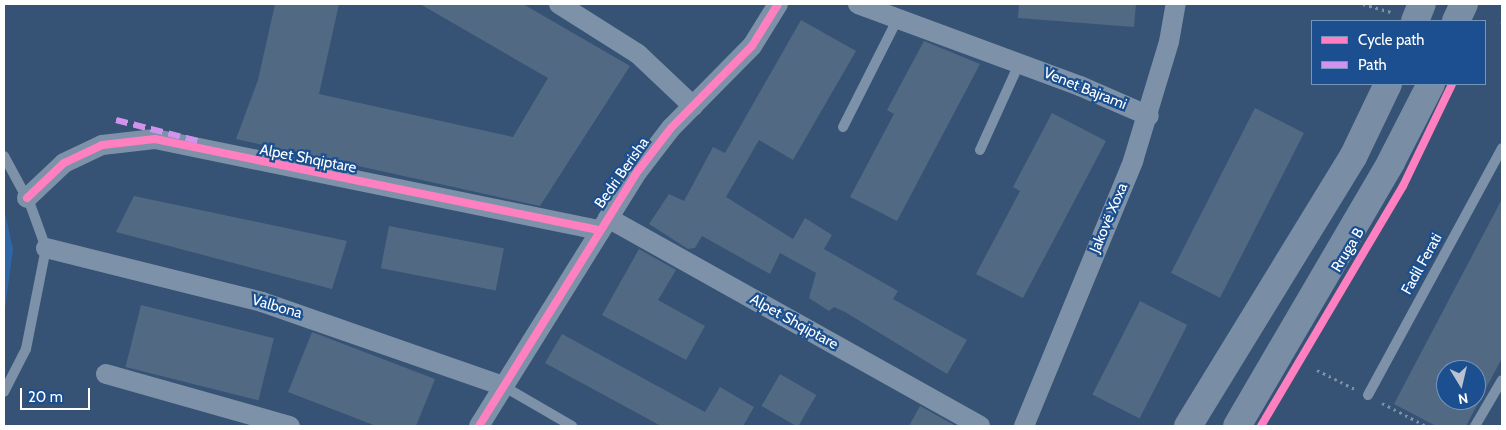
<!DOCTYPE html>
<html>
<head>
<meta charset="utf-8">
<style>
  body { margin:0 }
  #map { position:relative; width:1506px; height:430px; overflow:hidden; background:#365274; font-family:Cabin,sans-serif }
  div>[style] { position:absolute }
  [style*='--x'] { left:calc(var(--x)*1px); top:calc(var(--y)*1px); width:calc(var(--w)*1px); rotate:calc(var(--a)*1deg) }
  .green>* { inset:0; background:#2f66a5 }
  .building>* { inset:0; background:#526984; transform-origin:0 0 }
  .path>* { height:3px; margin-top:-1.5px; transform-origin:0; background:repeating-linear-gradient(90deg,#7d92a8 0 2.5px,transparent 0 6.5px) }
  .service>* { height:10px; margin:-5px; padding:0 5px; transform-origin:5px; border-radius:5px; background:#7d92a8 }
  .minor>* { height:20px; margin:-10px; padding:0 10px; transform-origin:10px; border-radius:10px; background:#7d92a8 }
  .secondary>* { height:28px; margin:-14px; padding:0 14px; transform-origin:14px; border-radius:14px; background:#798da4 }
  .quiet>* { height:6px; margin-top:-3px; transform-origin:0; background:repeating-linear-gradient(90deg,#d193ec 0 12px,transparent 0 18px) }
  .cycleway>* { height:8px; margin:-4px; padding:0 4px; transform-origin:4px; border-radius:4px; background:#ff80c0 }
  span { translate:-50% -50%; white-space:nowrap; text-align:center; line-height:1.15; -webkit-text-stroke:4.5px #1b4f8f; paint-order:stroke }
  .street-label { font-size:15px; color:#fff }
  .frame { position:absolute; inset:0; border:5px solid #fff; pointer-events:none }
  .legend { position:absolute; left:1311px; top:20px; width:175px; height:65px; box-sizing:border-box; background:#1b4f8f; border:1px solid #7695bc; margin:0; padding:6px 9px; list-style:none; font-size:15px; color:#fff }
  .legend li { display:flex; align-items:center; gap:10px; height:25px }
  .legend b { width:25px; border:1px solid #7695bc }
  .north { position:absolute; left:1436px; top:360px; width:50px; height:50px; box-sizing:border-box; background:#1b4f8f; border:1px solid #7695bc; border-radius:50%; rotate:171deg; font-size:14px; font-weight:700; line-height:20px; text-align:center; color:#fff }
  .north::after { content:''; display:block; margin:auto; width:18px; height:22px; background:#b9c2ce; clip-path:polygon(50% 0,100% 100%,50% 72%,0 100%) }
  .scale { position:absolute; left:20px; top:388px; width:70px; height:22px; box-sizing:border-box; border:2px solid #fff; border-top:0; padding-left:6px; font-size:15px; line-height:18px; white-space:nowrap; color:#fff; -webkit-text-stroke:4px #1b4f8f; paint-order:stroke }
</style>
</head>
<body>
<div id="map">
  <div class="green">
    <i style="clip-path:polygon(4px 208px,13px 249px,4px 317px)"></i>
  </div>
  <div class="building">
    <i style="clip-path:polygon(275px 4px,339px 4px,319px 94px,513px 137px,548px 78px,420px 4px,523px 4px,630px 66px,540px 206px,236px 139px,258px 80px)"></i>
    <i style="clip-path:polygon(1019px 4px,1136px 4px,1134px 27px,1018px 18px)"></i>
    <i style="clip-path:polygon(801px 20px,856px 51px,793px 160px,759px 140px,726px 197px,793px 239px,805px 218px,832px 235px,824px 249px,898px 291px,893px 299px,967px 340px,947px 374px,845px 312px,834px 307px,829px 311px,809px 298px,816px 273px,780px 253px,770px 274px,702px 236px,695px 248px,688px 249px,649px 224px,669px 194px,684px 201px,713px 147px,725px 153px)"></i>
    <i style="clip-path:polygon(924px 41px,980px 64px,897px 221px,850px 197px,894px 114px,887px 110px)"></i>
    <i style="left:1255px;top:108px;width:55px;height:185px;rotate:27deg"></i>
    <i style="clip-path:polygon(1052px 113px,1106px 141px,1023px 298px,976px 274px,1020px 191px,1013px 187px)"></i>
    <i style="clip-path:polygon(134px 196px,347px 241px,332px 289px,116px 232px)"></i>
    <i style="clip-path:polygon(evenodd,1502px 199px,1502px 358px,1466px 426px,1436px 426px,1394px 404px,1502px 199px,1446px 370px,1476px 370px,1476px 400px,1446px 400px,1446px 370px)"></i>
    <i style="left:389px;top:226px;width:117px;height:43px;rotate:11deg"></i>
    <i style="clip-path:polygon(639px 249px,676px 270px,658px 300px,705px 326px,686px 360px,602px 315px)"></i>
    <i style="left:1140px;top:301px;width:53px;height:105px;rotate:27deg"></i>
    <i style="left:141px;top:305px;width:137px;height:64px;rotate:14deg"></i>
    <i style="clip-path:polygon(312px 332px,435px 379px,416px 426px,376px 426px,288px 392px)"></i>
    <i style="clip-path:polygon(562px 334px,705px 412px,720px 387px,754px 407px,743px 426px,661px 426px,545px 363px)"></i>
    <i style="left:780px;top:374px;width:42px;height:37px;rotate:30deg"></i>
    <i style="clip-path:polygon(920px 406px,956px 426px,909px 426px)"></i>
  </div>
  <div class="path">
    <i style="--x:1363;--y:4;--w:29;--a:16"></i>
    <i style="--x:1502;--y:22;--w:1;--a:90"></i>
    <i style="--x:1317;--y:370;--w:42;--a:26.6"></i>
    <i style="--x:1382;--y:403;--w:50;--a:27.6"></i>
  </div>
  <div class="service">
    <i style="--x:843;--y:127;--w:122;--a:-63.2"></i>
    <i style="--x:980;--y:150;--w:94;--a:-65.6"></i>
    <i style="--x:4;--y:156;--w:55;--a:61.6"></i>
    <i style="--x:30;--y:204;--w:47;--a:70"></i>
    <i style="--x:46;--y:248;--w:103;--a:101.2"></i>
    <i style="--x:26;--y:349;--w:48;--a:117.1"></i>
    <i style="--x:503;--y:386;--w:80;--a:30.1"></i>
    <i style="--x:1368;--y:395;--w:281;--a:-61.5"></i>
    <i style="--x:1475;--y:426;--w:53;--a:-59.6"></i>
  </div>
  <div class="minor">
    <i style="--x:559;--y:4;--w:93;--a:32.3"></i>
    <i style="--x:638;--y:54;--w:76;--a:43.4"></i>
    <i style="--x:858;--y:4;--w:237;--a:20.3"></i>
    <i style="--x:1080;--y:86;--w:75;--a:23.5"></i>
    <i style="--x:27;--y:198;--w:51;--a:-43.4"></i>
    <i style="--x:64;--y:163;--w:42;--a:-25.3"></i>
    <i style="--x:102;--y:145;--w:53;--a:-6.5"></i>
    <i style="--x:155;--y:139;--w:454;--a:11.6"></i>
    <i style="--x:608;--y:218;--w:426;--a:29.2"></i>
    <i style="--x:46;--y:248;--w:223;--a:14"></i>
    <i style="--x:262;--y:302;--w:255;--a:19.2"></i>
    <i style="--x:106;--y:374;--w:191;--a:15.8"></i>
    <i style="--x:479;--y:426;--w:301;--a:-58.1"></i>
    <i style="--x:638;--y:171;--w:54;--a:-52.5"></i>
    <i style="--x:671;--y:128;--w:115;--a:-45.4"></i>
    <i style="--x:752;--y:46;--w:49;--a:-58.2"></i>
    <i style="--x:1024;--y:426;--w:287;--a:-67.6"></i>
    <i style="--x:1133;--y:161;--w:124;--a:-73.2"></i>
    <i style="--x:1169;--y:42;--w:39;--a:-80"></i>
  </div>
  <div class="secondary">
    <i style="--x:1415;--y:21;--w:18;--a:-68"></i>
    <i style="--x:1456;--y:21;--w:19;--a:-65"></i>
    <i style="--x:1188;--y:426;--w:316;--a:-58.5"></i>
    <i style="--x:1353;--y:157;--w:81;--a:-64.4"></i>
    <i style="--x:1237;--y:426;--w:306;--a:-59.7"></i>
    <i style="--x:1391;--y:162;--w:88;--a:-62.9"></i>
  </div>
  <div class="quiet">
    <i style="--x:116;--y:120;--w:85;--a:14.4"></i>
  </div>
  <div class="cycleway">
    <i style="--x:27;--y:198;--w:51;--a:-43.4"></i>
    <i style="--x:64;--y:163;--w:42;--a:-25.3"></i>
    <i style="--x:102;--y:145;--w:53;--a:-6.5"></i>
    <i style="--x:155;--y:139;--w:454;--a:11.6"></i>
    <i style="--x:479;--y:426;--w:301;--a:-58.1"></i>
    <i style="--x:638;--y:171;--w:54;--a:-52.5"></i>
    <i style="--x:671;--y:128;--w:115;--a:-45.4"></i>
    <i style="--x:752;--y:46;--w:49;--a:-58.2"></i>
    <i style="--x:1261;--y:426;--w:279;--a:-59.4"></i>
    <i style="--x:1403;--y:186;--w:113;--a:-64.3"></i>
  </div>
  <div class="street-label">
    <span style="left:1085px;top:89px;rotate:22deg">Venet Bajrami</span>
    <span style="left:308px;top:159px;rotate:11deg">Alpet Shqiptare</span>
    <span style="left:622px;top:173px;rotate:-55deg">Bedri Berisha</span>
    <span style="left:1109px;top:218px;rotate:-67deg">Jakovë Xoxa</span>
    <span style="left:1348px;top:250px;rotate:-59deg">Rruga B</span>
    <span style="left:1422px;top:264px;rotate:-61deg">Fadil Ferati</span>
    <span style="left:277px;top:307px;rotate:16deg">Valbona</span>
    <span style="left:794px;top:322px;rotate:29deg">Alpet Shqiptare</span>
  </div>
  <div class="frame"></div>
  <ul class="legend">
  <li><b style="height:6px;background:#ff80c0"></b>Cycle path</li>
  <li><b style="height:6px;background:#d193ec"></b>Path</li>
  </ul>
  <div class="north">N</div>
  <div class="scale">20 m</div>
</div>
</body>
</html>
